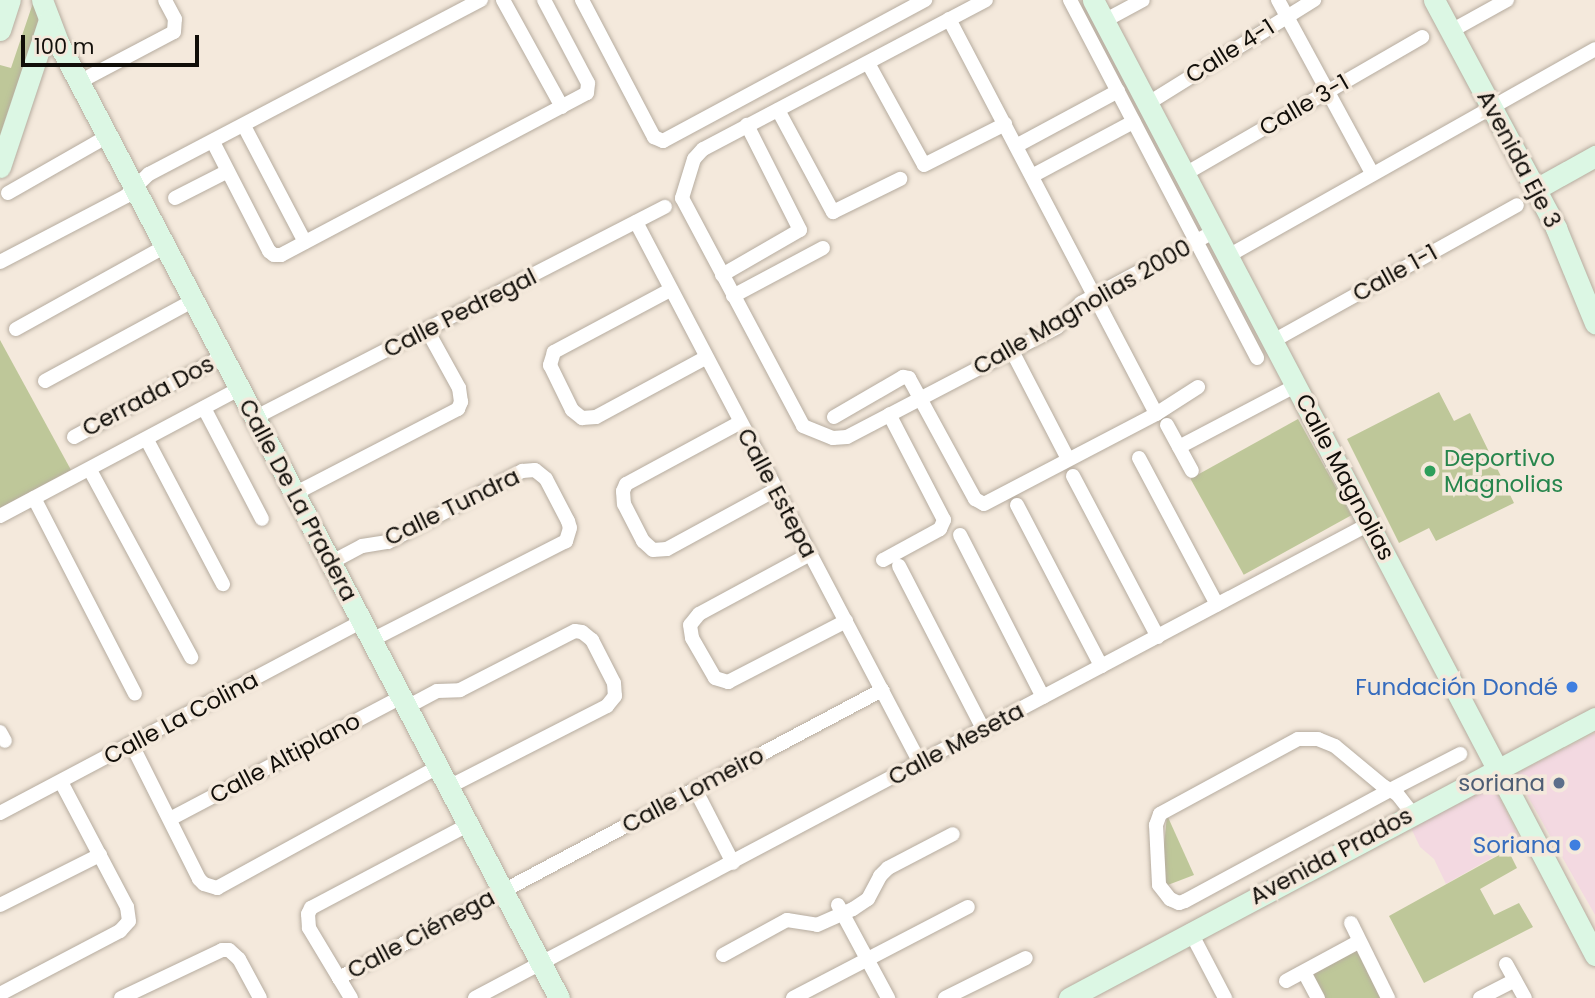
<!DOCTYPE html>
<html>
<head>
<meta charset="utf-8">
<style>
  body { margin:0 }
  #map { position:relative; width:1595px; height:998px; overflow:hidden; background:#f4e9dc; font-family:Poppins,sans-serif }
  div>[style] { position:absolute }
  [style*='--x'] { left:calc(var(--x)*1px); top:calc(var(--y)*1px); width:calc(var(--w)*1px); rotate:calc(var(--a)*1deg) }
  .commercial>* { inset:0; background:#f3d9e1 }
  .green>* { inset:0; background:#bec799; transform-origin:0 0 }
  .roads { filter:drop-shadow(0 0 2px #b6ac9f) drop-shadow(0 0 2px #b6ac9f) }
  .street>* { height:14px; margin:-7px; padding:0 7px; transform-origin:7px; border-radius:7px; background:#fff }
  .secondary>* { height:21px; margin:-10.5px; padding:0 10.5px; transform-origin:10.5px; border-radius:10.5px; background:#dcf7e4 }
  .dots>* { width:19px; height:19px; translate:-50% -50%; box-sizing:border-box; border:4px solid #f4e9dc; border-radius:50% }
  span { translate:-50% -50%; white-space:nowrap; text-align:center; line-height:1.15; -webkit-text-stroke:7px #f4e9dc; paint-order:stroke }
  .street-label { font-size:23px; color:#110e09 }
  .leisure-label { font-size:23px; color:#27864d }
  .left { translate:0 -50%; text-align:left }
  .shop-label { font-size:23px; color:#366cbe }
  .right { translate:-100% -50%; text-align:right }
  .service-label { font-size:23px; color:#4e5e75 }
  .scale { position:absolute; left:21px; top:35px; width:178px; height:32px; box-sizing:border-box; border:4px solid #110e09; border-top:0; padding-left:9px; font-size:21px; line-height:24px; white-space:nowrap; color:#110e09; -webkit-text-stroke:5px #f4e9dc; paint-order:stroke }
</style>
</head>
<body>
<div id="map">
  <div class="commercial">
    <i style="clip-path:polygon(1595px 733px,1595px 915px,1515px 774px)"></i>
    <i style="clip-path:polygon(1477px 792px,1498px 795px,1521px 841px,1446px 884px,1434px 859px,1420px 847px,1411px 828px)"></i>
  </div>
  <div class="green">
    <i style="clip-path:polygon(34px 0,43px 15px,0 143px,0 65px,11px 68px)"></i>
    <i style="clip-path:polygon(0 340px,71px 470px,0 508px)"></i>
    <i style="clip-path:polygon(1439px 392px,1454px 421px,1470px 413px,1514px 503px,1436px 541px,1429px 528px,1399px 543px,1347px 439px)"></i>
    <i style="left:1298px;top:419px;width:110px;height:123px;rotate:61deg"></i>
    <i style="clip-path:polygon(1167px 815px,1194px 875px,1160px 888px)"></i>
    <i style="clip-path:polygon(1508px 850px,1517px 868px,1480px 889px,1494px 915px,1519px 903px,1533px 927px,1424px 983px,1389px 916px)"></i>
    <i style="clip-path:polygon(1358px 944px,1391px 998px,1313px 998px,1302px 976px)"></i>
  </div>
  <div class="roads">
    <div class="street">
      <i style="--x:503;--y:0;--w:122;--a:61.1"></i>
      <i style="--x:582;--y:0;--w:155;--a:62.3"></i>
      <i style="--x:654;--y:137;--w:10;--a:24"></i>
      <i style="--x:663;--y:141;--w:298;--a:-28.3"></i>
      <i style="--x:986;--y:0;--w:320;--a:152.2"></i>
      <i style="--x:703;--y:149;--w:13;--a:132"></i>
      <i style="--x:694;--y:159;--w:41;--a:107.1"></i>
      <i style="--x:682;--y:198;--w:258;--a:62"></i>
      <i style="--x:803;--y:426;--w:32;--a:22"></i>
      <i style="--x:833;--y:438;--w:14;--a:-4"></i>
      <i style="--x:847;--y:437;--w:237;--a:-27.6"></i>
      <i style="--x:1057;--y:327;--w:34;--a:-45"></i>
      <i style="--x:1081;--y:303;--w:152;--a:-28.2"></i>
      <i style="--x:1070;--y:0;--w:404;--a:62.4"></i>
      <i style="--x:1278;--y:0;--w:197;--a:61.5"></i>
      <i style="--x:949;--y:19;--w:446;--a:62.3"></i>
      <i style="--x:1104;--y:21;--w:44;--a:-28.3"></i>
      <i style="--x:1451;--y:31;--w:64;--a:-29"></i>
      <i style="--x:868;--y:63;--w:116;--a:61.2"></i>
      <i style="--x:924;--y:165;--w:91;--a:-26.8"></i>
      <i style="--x:79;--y:82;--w:107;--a:-27.8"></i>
      <i style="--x:174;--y:32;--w:13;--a:-86"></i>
      <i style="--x:175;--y:19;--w:21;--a:-118"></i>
      <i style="--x:1147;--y:104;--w:197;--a:-31.9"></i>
      <i style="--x:778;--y:110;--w:116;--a:61.7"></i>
      <i style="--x:833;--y:212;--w:75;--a:-26.2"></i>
      <i style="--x:244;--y:126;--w:131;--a:62.3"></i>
      <i style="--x:213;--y:142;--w:123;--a:62.8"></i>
      <i style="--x:269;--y:251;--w:6;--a:39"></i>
      <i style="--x:274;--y:255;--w:7;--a:0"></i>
      <i style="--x:281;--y:255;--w:346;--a:-27.9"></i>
      <i style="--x:587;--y:93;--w:10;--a:-84"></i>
      <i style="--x:588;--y:83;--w:94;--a:-117.9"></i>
      <i style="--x:1016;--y:146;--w:116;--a:-28.3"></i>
      <i style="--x:1185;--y:174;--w:274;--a:-30"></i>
      <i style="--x:1032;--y:176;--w:115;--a:-28.1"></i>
      <i style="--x:8;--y:193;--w:115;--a:-29.7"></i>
      <i style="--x:175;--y:198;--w:59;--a:-27"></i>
      <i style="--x:636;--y:222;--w:611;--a:62.3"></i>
      <i style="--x:1228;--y:256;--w:421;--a:-29.4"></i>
      <i style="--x:0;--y:262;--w:142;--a:-27.6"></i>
      <i style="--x:126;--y:196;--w:32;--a:-44"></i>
      <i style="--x:149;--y:174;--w:375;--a:-27.7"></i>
      <i style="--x:722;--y:275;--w:90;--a:-30"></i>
      <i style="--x:800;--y:230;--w:118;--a:-116.8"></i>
      <i style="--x:670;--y:290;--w:132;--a:151.9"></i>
      <i style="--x:554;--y:352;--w:14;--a:107"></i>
      <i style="--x:550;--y:365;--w:50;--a:63.9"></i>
      <i style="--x:572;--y:410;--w:13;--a:39"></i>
      <i style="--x:582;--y:418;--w:14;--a:-4"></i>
      <i style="--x:596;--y:417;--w:124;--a:-28.4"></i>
      <i style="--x:733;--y:296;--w:102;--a:-28.1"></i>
      <i style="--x:16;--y:329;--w:171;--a:-29"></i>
      <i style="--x:1273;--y:341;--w:279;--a:-29.1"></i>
      <i style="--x:1012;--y:351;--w:122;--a:62.6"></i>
      <i style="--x:45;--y:381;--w:170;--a:-28.5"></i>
      <i style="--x:204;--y:408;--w:125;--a:62.4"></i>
      <i style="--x:834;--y:417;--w:80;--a:-30.1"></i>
      <i style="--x:903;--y:377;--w:6;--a:9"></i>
      <i style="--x:909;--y:378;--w:138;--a:61.4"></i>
      <i style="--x:975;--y:499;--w:10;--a:29"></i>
      <i style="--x:984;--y:504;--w:194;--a:-27.6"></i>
      <i style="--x:1156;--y:414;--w:50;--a:-32.7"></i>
      <i style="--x:254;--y:418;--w:462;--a:-27.2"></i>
      <i style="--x:739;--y:423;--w:128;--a:151.6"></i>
      <i style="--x:626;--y:484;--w:8;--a:113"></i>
      <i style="--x:623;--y:491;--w:13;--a:86"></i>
      <i style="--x:624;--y:504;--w:42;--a:62.8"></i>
      <i style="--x:643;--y:541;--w:13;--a:42"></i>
      <i style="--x:653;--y:550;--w:14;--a:-4"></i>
      <i style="--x:667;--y:549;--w:123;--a:-28.6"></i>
      <i style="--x:1167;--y:425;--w:52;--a:61.5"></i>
      <i style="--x:74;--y:437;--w:170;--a:-28.5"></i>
      <i style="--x:147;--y:440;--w:163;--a:62.2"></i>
      <i style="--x:1179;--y:447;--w:133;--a:-27.7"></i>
      <i style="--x:1139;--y:458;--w:166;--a:62"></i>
      <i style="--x:90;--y:470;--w:213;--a:61.6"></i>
      <i style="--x:1073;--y:476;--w:182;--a:62.2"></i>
      <i style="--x:294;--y:494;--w:185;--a:-27.4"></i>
      <i style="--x:458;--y:409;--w:8;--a:-67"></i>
      <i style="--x:461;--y:402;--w:14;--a:-98"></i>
      <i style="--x:459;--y:388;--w:66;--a:-118.9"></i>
      <i style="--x:34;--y:498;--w:220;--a:62.7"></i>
      <i style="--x:1017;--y:505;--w:182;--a:62.4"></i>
      <i style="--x:0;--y:516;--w:271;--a:-28"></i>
      <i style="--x:960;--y:535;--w:182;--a:62.9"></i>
      <i style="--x:810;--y:554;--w:126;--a:151.6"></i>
      <i style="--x:699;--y:614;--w:14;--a:129"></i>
      <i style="--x:690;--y:625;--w:13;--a:81"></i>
      <i style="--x:692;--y:638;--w:46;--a:60.1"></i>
      <i style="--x:715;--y:678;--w:14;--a:17"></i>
      <i style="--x:728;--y:682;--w:133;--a:-27.3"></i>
      <i style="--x:883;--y:560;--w:65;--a:-28.5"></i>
      <i style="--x:940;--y:529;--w:10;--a:-66"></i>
      <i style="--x:944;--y:520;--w:119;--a:-117.4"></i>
      <i style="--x:330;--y:563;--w:36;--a:-28"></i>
      <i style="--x:362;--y:546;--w:26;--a:-9"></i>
      <i style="--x:388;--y:542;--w:152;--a:-27.9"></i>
      <i style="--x:522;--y:471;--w:13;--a:-4"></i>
      <i style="--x:535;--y:470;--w:14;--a:39"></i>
      <i style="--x:546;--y:479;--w:47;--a:62.4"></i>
      <i style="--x:568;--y:521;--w:7;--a:74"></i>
      <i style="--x:570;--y:528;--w:14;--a:107"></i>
      <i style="--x:566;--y:541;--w:218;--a:153"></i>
      <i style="--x:899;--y:566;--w:183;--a:62.7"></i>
      <i style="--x:407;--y:707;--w:34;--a:-28"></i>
      <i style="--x:437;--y:691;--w:23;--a:-2"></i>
      <i style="--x:460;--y:690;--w:129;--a:-27.2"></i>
      <i style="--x:575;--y:631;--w:7;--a:8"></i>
      <i style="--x:582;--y:632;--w:13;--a:39"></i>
      <i style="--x:592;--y:640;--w:48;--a:62.9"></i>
      <i style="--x:614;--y:683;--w:13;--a:86"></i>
      <i style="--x:615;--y:696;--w:13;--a:129"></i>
      <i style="--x:607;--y:706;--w:178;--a:152.9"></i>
      <i style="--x:0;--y:732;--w:10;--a:61"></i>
      <i style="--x:132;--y:745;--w:150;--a:63.4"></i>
      <i style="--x:199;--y:879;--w:7;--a:45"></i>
      <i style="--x:204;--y:884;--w:14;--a:17"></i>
      <i style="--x:217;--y:888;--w:252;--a:-28.7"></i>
      <i style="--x:695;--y:789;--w:83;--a:62.8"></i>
      <i style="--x:0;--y:813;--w:410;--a:-27.9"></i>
      <i style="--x:1412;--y:813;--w:24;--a:-128"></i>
      <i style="--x:1397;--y:794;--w:16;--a:-150"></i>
      <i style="--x:1383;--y:786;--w:62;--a:-140.2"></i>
      <i style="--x:1335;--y:746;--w:18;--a:-158"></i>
      <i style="--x:1318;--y:739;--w:20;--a:180"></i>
      <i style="--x:1298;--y:739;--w:157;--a:151.5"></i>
      <i style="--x:1160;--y:814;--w:12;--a:110"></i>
      <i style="--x:1156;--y:825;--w:60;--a:87.1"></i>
      <i style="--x:1159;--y:885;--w:18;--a:52"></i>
      <i style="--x:1170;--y:899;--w:10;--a:24"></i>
      <i style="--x:1179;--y:903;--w:6;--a:-18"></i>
      <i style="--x:1185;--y:901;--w:233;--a:-28.4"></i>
      <i style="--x:1390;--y:790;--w:79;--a:-27.2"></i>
      <i style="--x:170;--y:819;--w:261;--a:-27.8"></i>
      <i style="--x:0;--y:905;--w:112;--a:-26.6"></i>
      <i style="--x:838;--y:905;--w:106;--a:61.7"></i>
      <i style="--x:1351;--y:923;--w:84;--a:63.7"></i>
      <i style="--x:1190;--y:931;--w:76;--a:62.4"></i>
      <i style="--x:723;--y:955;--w:73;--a:-28.7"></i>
      <i style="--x:787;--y:920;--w:30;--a:9"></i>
      <i style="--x:817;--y:925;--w:39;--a:-24"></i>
      <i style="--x:853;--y:909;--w:18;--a:-34"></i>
      <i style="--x:868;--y:899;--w:26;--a:-62"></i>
      <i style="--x:880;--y:876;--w:11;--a:-45"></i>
      <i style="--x:888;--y:868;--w:73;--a:-27.6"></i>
      <i style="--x:1506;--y:964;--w:39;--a:61"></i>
      <i style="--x:1304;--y:972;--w:30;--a:62"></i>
      <i style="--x:339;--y:978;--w:615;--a:-27.94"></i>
      <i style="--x:1286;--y:981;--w:82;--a:-28.4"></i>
      <i style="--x:0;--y:994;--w:136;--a:-27.7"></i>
      <i style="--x:120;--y:931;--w:13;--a:-48"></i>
      <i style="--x:129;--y:921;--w:14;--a:-98"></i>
      <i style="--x:127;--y:907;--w:141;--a:-117.8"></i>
      <i style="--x:121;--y:998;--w:112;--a:-25.4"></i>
      <i style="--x:222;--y:950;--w:7;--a:0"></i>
      <i style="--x:229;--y:950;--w:13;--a:42"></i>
      <i style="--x:239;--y:959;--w:44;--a:61.7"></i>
      <i style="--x:351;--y:998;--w:82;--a:-121"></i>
      <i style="--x:309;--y:928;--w:14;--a:-94"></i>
      <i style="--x:308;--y:914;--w:7;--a:-63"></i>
      <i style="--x:311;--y:908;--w:178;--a:-27.9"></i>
      <i style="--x:475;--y:998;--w:1014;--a:-27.93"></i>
      <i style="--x:793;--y:998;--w:197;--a:-27.5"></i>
      <i style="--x:945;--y:998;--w:90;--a:-26.3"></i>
      <i style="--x:1480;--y:998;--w:39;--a:-27"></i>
    </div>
    <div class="secondary">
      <i style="--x:42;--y:0;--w:45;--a:69.1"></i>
      <i style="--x:58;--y:42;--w:1079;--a:62.34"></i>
      <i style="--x:1093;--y:0;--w:1079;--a:62.27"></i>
      <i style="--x:1434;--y:0;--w:259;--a:61.8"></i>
      <i style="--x:1556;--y:228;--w:103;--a:67.7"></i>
      <i style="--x:0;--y:30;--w:32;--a:-72"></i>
      <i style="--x:0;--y:167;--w:155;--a:-71.6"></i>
      <i style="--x:1536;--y:189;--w:68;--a:-29.2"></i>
      <i style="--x:1069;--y:998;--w:596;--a:-28.03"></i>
    </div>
  </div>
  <div class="dots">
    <i style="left:1430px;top:471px;background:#2e9e5b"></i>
    <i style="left:1572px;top:687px;background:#3f7fe0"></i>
    <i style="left:1559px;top:783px;background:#5c6f8a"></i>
    <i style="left:1575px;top:845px;background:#3f7fe0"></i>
  </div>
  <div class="street-label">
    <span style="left:1230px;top:51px;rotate:-32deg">Calle 4-1</span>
    <span style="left:1304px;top:105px;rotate:-30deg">Calle 3-1</span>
    <span style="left:1519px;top:159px;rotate:62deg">Avenida Eje 3</span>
    <span style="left:1395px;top:273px;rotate:-29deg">Calle 1-1</span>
    <span style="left:1082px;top:307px;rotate:-30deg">Calle Magnolias 2000</span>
    <span style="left:460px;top:313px;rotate:-27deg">Calle Pedregal</span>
    <span style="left:148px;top:396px;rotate:-28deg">Cerrada Dos</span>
    <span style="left:1345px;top:477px;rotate:62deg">Calle Magnolias</span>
    <span style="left:777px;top:493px;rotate:62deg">Calle Estepa</span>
    <span style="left:298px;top:500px;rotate:62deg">Calle De La Pradera</span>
    <span style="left:452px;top:507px;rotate:-26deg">Calle Tundra</span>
    <span style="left:181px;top:718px;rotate:-28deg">Calle La Colina</span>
    <span style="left:956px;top:744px;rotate:-28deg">Calle Meseta</span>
    <span style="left:285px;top:758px;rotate:-28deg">Calle Altiplano</span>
    <span style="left:693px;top:790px;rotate:-28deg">Calle Lomeiro</span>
    <span style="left:1331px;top:856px;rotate:-28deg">Avenida Prados</span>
    <span style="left:421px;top:934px;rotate:-28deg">Calle Ciénega</span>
  </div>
  <div class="leisure-label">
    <span class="left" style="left:1444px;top:471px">Deportivo<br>Magnolias</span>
  </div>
  <div class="shop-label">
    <span class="right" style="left:1558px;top:687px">Fundación Dondé</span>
    <span class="right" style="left:1561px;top:845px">Soriana</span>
  </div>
  <div class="service-label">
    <span class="right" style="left:1545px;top:783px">soriana</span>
  </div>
  <div class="scale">100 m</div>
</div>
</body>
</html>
